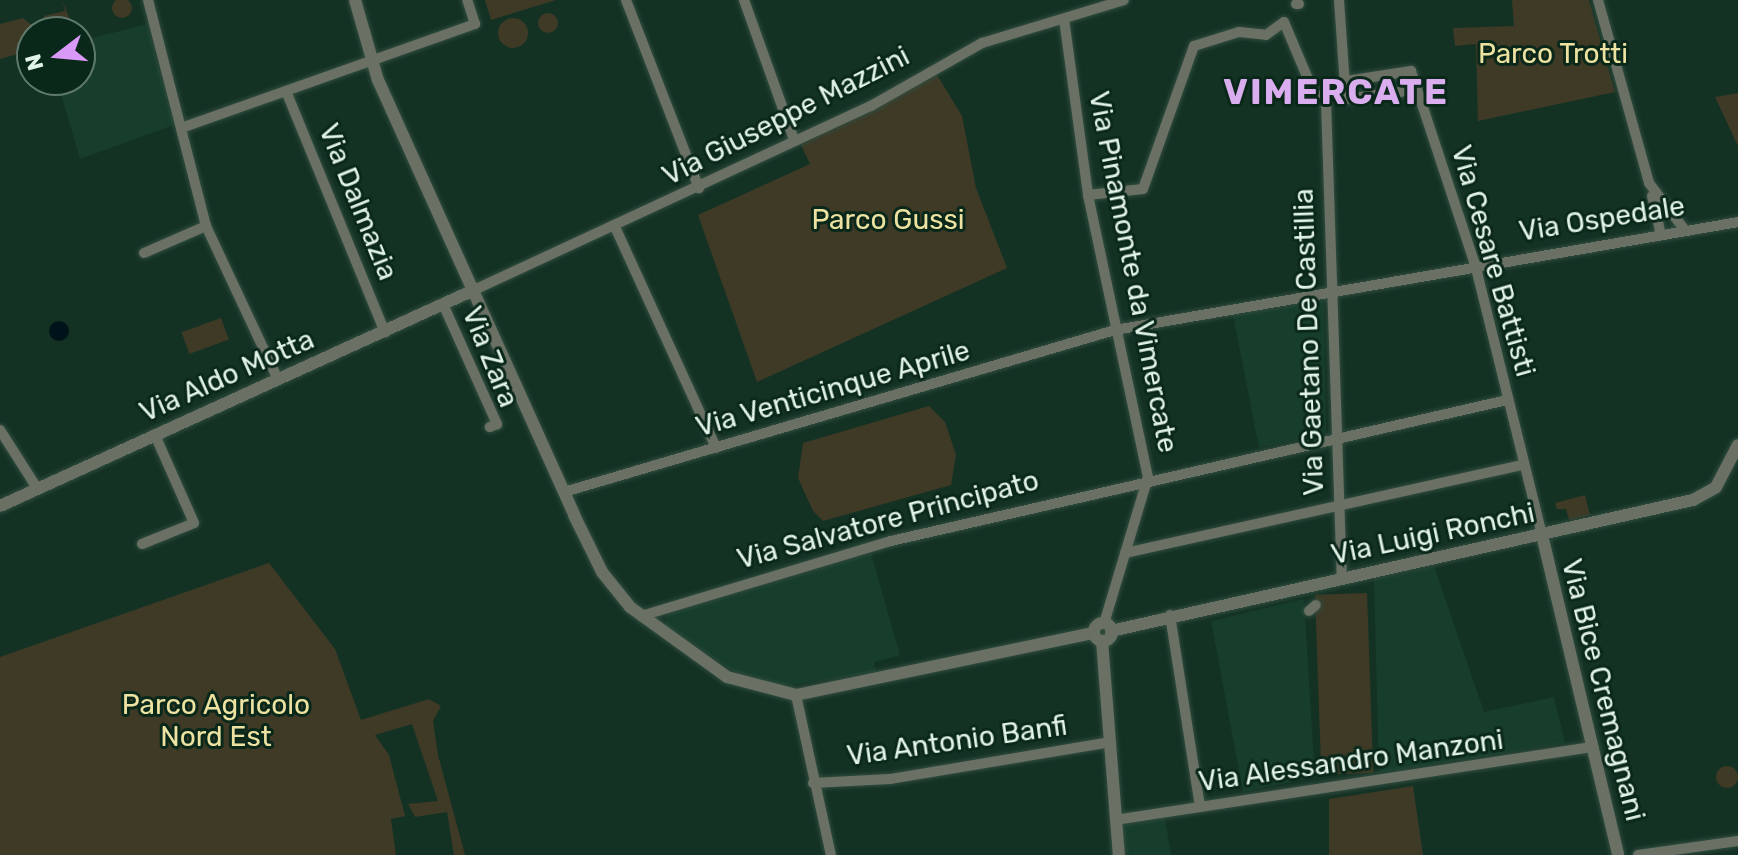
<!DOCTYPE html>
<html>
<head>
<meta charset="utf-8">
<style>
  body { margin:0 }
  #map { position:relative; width:1738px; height:855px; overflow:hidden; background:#143224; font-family:Rubik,sans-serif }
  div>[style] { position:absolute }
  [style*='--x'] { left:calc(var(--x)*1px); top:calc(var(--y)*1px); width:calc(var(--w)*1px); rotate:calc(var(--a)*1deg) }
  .built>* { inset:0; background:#173d2c }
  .green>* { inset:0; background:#3e3a26; transform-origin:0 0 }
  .round { border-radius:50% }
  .water>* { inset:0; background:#00131a }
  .roads { filter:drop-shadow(0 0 2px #314d40) drop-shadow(0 0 2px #314d40) }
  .minor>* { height:10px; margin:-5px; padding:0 5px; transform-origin:5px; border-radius:5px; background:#6a7064 }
  .tertiary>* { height:12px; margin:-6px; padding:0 6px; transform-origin:6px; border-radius:6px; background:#6a7064 }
  .tertiary>.ring { margin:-6px; padding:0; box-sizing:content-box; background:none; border:12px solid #6a7064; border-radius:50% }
  span { translate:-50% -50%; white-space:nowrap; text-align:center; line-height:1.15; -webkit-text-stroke:6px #0a281a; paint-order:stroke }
  .park-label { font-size:28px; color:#ede2a1 }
  .street-label { font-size:28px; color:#e2f3e9 }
  .district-label { font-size:36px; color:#d9adee; font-weight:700; letter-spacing:2px }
  .north { position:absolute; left:16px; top:16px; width:80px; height:80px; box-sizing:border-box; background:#0a281a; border:2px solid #60796d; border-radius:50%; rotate:254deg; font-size:22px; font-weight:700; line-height:32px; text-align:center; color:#e2f3e9 }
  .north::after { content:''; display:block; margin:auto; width:28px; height:36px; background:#d99af7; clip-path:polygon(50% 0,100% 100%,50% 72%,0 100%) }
</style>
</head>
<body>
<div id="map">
  <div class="built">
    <i style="clip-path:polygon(148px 24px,174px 125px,80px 159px,57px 80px,50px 80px,80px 80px,80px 41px)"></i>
    <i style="clip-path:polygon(1324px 300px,1326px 433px,1259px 448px,1233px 315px)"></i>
    <i style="clip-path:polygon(871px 553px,900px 655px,874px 662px,876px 673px,783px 686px,739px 675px,664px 626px,667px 614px)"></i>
    <i style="clip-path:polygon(1434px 566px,1484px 712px,1554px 697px,1565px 743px,1379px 773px,1374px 579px)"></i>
    <i style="clip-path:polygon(1304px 599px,1315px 777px,1243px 792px,1211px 621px)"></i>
    <i style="clip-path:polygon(1165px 818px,1171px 855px,1124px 855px,1121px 824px)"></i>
  </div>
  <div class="green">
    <i class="round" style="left:112px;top:-2px;width:20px;height:20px"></i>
    <i style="clip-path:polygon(62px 0,75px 32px,48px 32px,44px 16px,65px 11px)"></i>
    <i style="clip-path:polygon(485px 0,556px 0,491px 20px)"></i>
    <i style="clip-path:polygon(1512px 0,1589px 0,1615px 92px,1478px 121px,1476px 44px,1455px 46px,1453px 28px,1514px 26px)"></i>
    <i class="round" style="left:538px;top:13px;width:20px;height:20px"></i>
    <i style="clip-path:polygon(23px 18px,40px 32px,32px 32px,32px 50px,0 59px,0 24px)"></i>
    <i class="round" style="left:498px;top:18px;width:30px;height:30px"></i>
    <i style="clip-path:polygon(937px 75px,962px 116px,976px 188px,1007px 268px,757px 382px,698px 215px,810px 164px,801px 145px)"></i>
    <i style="clip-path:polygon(1738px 93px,1738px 146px,1715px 97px)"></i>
    <i style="left:221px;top:318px;width:23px;height:42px;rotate:70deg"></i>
    <i style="clip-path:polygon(929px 406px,945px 422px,956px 455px,951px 485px,823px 521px,813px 511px,798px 478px,803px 443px)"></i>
    <i style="clip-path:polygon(1585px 495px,1590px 515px,1569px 520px,1566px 509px,1557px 509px,1555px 503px)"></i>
    <i style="clip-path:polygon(269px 563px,335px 649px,361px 720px,429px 699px,441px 706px,433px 721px,438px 755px,465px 855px,454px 855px,447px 812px,415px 817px,408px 804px,438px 801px,412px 724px,375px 735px,389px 755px,405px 816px,391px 819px,396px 855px,0 855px,0 657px)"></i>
    <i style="left:1367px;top:593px;width:180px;height:52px;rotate:88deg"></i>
    <i class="round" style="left:1716px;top:766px;width:22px;height:22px"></i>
    <i style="clip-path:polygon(1413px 786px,1423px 855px,1329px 855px,1329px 799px)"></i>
  </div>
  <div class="water">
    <i class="round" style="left:49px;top:321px;width:20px;height:20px"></i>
  </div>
  <div class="roads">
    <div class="minor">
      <i style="--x:148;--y:0;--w:233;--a:75.6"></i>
      <i style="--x:206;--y:226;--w:170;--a:64.9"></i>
      <i style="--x:626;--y:0;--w:202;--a:68.8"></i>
      <i style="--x:744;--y:0;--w:149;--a:70.3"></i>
      <i style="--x:1339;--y:0;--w:99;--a:86"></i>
      <i style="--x:1346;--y:99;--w:69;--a:-7.5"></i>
      <i style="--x:1598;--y:0;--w:190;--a:74.4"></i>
      <i style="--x:1649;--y:183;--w:58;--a:52.7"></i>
      <i style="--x:1296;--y:4;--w:3;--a:0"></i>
      <i style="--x:1064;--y:19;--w:178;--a:82.2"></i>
      <i style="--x:1088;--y:195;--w:288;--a:78"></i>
      <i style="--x:1148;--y:477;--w:153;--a:106.7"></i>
      <i style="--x:1346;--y:81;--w:66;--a:-8.7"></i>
      <i style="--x:1411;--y:71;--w:203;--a:71.7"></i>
      <i style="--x:1475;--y:264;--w:279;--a:76.1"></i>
      <i style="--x:286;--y:91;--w:261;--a:67.7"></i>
      <i style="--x:1326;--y:102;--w:477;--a:88.1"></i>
      <i style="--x:184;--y:127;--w:309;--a:-19.5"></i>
      <i style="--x:475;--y:24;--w:25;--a:-108"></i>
      <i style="--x:1088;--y:195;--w:55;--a:-6.2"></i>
      <i style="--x:1143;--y:189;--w:152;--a:-70.4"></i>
      <i style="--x:1194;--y:46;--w:47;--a:-17.3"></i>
      <i style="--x:1239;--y:32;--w:27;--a:6"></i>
      <i style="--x:1266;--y:35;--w:22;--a:-36"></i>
      <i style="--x:1284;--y:22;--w:77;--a:67.1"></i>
      <i style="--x:1314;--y:93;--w:15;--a:37"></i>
      <i style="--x:1652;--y:196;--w:36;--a:77"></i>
      <i style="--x:615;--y:227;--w:243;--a:65.4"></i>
      <i style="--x:144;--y:253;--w:68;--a:-23.5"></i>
      <i style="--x:474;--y:290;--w:438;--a:-24.9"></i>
      <i style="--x:871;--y:106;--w:128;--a:-29.6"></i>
      <i style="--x:982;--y:43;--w:148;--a:-16.8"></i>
      <i style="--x:443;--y:304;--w:132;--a:65.8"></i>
      <i style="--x:497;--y:424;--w:8;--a:157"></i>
      <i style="--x:0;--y:430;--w:69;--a:57.5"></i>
      <i style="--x:564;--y:492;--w:574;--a:-16.38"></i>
      <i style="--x:1115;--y:330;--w:632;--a:-9.83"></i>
      <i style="--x:142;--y:544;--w:56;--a:-22"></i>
      <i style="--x:194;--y:523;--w:96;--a:-113.9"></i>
      <i style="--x:1125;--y:553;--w:408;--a:-12.5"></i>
      <i style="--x:1309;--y:611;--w:9;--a:-41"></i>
      <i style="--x:1170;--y:615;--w:194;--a:81.1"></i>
      <i style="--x:641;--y:616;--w:261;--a:-16.7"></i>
      <i style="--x:891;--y:541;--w:632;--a:-12.89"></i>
      <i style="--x:796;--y:695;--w:164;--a:77.7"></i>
      <i style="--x:813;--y:783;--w:77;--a:-3"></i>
      <i style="--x:890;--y:779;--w:219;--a:-9.5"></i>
      <i style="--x:1115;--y:820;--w:484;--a:-8.7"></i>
      <i style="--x:1638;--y:855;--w:101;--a:-8"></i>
    </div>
    <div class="tertiary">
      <i style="--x:355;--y:0;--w:83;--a:74"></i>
      <i style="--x:378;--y:80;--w:477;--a:65.7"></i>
      <i style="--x:574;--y:515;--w:64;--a:63.8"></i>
      <i style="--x:602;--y:572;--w:45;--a:51.3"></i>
      <i style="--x:630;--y:607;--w:120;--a:35.8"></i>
      <i style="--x:727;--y:677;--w:71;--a:14.6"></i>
      <i style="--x:796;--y:695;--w:304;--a:-11.8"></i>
      <i style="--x:0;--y:506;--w:521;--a:-24.5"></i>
      <i style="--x:1542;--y:535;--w:329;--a:76.6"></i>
      <i class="ring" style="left:1094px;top:623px;width:6px;height:6px"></i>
      <i style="--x:1111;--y:631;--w:597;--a:-12.69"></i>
      <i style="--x:1693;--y:500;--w:26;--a:-29"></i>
      <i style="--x:1716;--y:487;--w:47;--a:-62.4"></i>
      <i style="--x:1102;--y:641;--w:215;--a:85.5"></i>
    </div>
  </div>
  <div class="park-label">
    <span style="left:1553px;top:54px">Parco Trotti</span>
    <span style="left:888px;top:220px">Parco Gussi</span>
    <span style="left:216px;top:721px">Parco Agricolo<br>Nord Est</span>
  </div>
  <div class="street-label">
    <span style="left:786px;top:116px;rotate:-27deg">Via Giuseppe Mazzini</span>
    <span style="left:358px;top:202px;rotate:68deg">Via Dalmazia</span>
    <span style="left:1602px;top:219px;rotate:-9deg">Via Ospedale</span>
    <span style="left:1493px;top:261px;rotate:74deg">Via Cesare Battisti</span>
    <span style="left:1133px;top:272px;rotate:79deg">Via Pinamonte da Vimercate</span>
    <span style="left:1309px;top:342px;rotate:-92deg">Via Gaetano De Castillia</span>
    <span style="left:490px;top:357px;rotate:68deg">Via Zara</span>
    <span style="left:227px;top:376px;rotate:-24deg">Via Aldo Motta</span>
    <span style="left:833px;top:389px;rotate:-16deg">Via Venticinque Aprile</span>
    <span style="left:888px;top:520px;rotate:-15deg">Via Salvatore Principato</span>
    <span style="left:1433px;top:534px;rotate:-12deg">Via Luigi Ronchi</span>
    <span style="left:1603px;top:690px;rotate:76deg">Via Bice Cremagnani</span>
    <span style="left:957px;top:741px;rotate:-8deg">Via Antonio Banfi</span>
    <span style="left:1351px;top:761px;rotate:-8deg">Via Alessandro Manzoni</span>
  </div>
  <div class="district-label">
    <span style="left:1336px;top:92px">VIMERCATE</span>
  </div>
  <div class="north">N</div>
</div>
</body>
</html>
